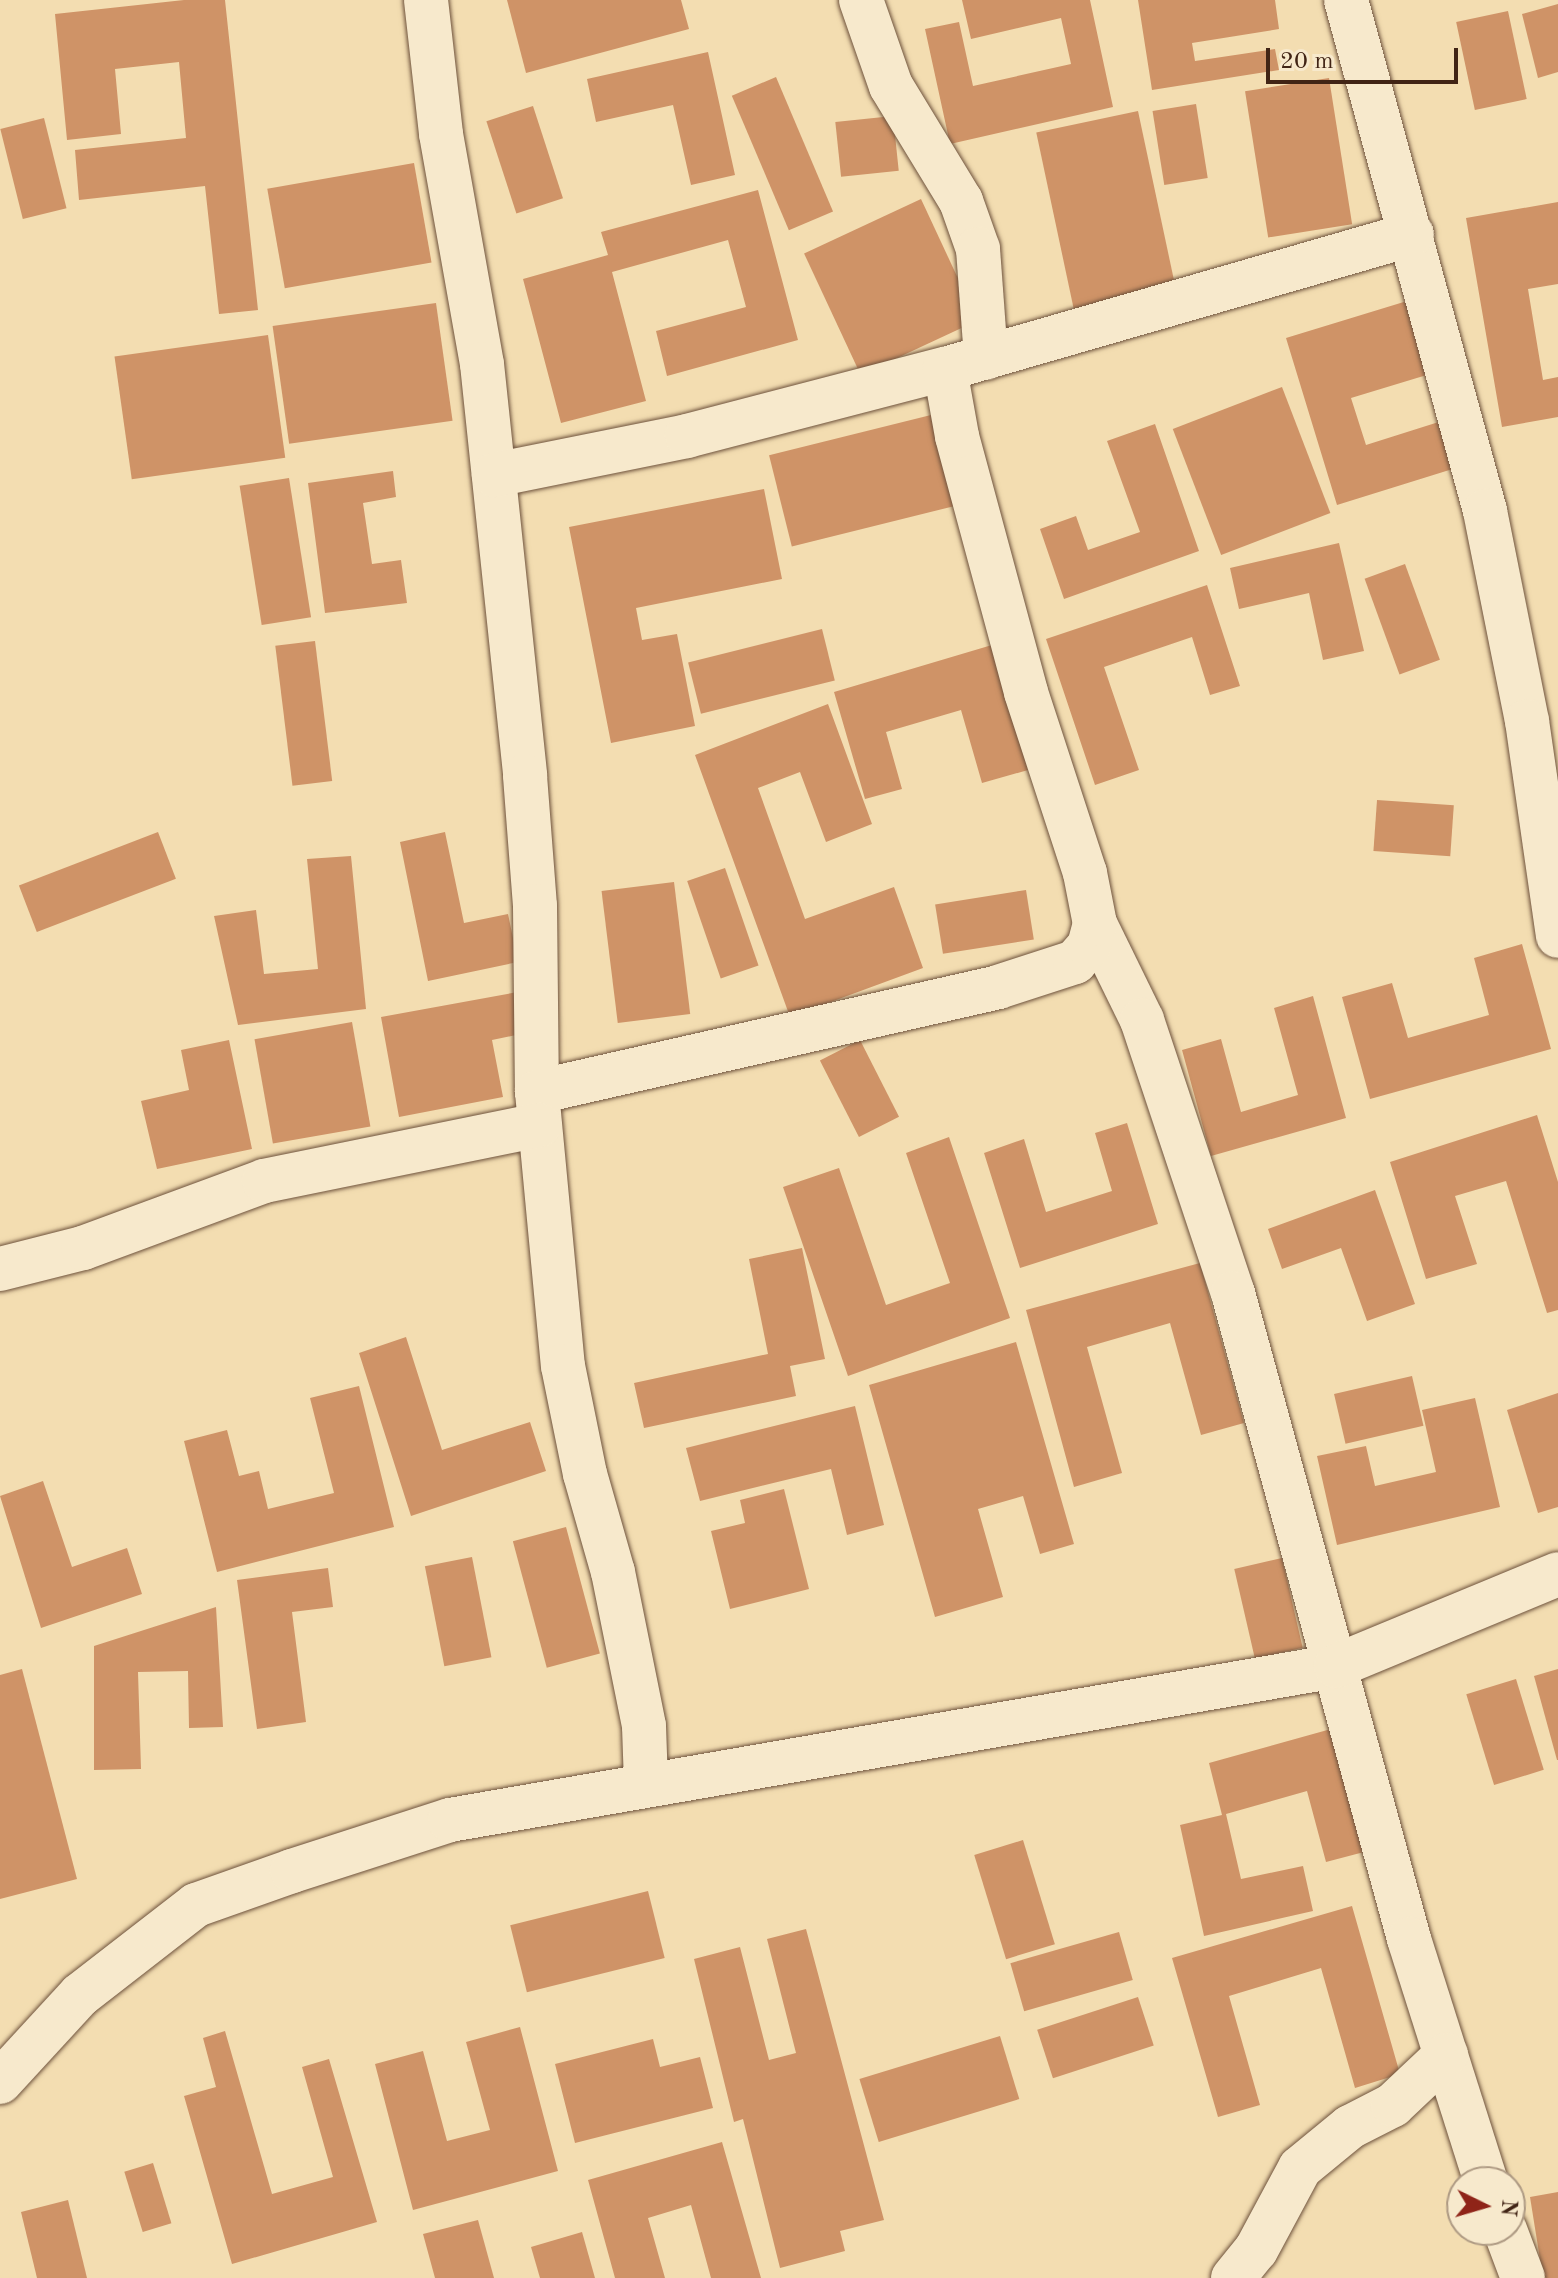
<!DOCTYPE html>
<html>
<head>
<meta charset="utf-8">
<style>
  body { margin:0 }
  #map { position:relative; width:1558px; height:2278px; overflow:hidden; background:#f3ddb1; font-family:"Old Standard TT",serif }
  div>[style] { position:absolute }
  [style*='--x'] { left:calc(var(--x)*1px); top:calc(var(--y)*1px); width:calc(var(--w)*1px); rotate:calc(var(--a)*1deg) }
  .building>* { inset:0; background:#cf9367; transform-origin:0 0 }
  .roads { filter:drop-shadow(0 0 2px #6e523c) drop-shadow(0 0 2px #6e523c) }
  .minor>* { height:44px; margin:-22px; padding:0 22px; transform-origin:22px; border-radius:22px; background:#f7e9cc }
  span { translate:-50% -50%; white-space:nowrap; text-align:center; line-height:1.15; -webkit-text-stroke:7px #f7e9cc; paint-order:stroke }
  .north { position:absolute; left:1446px; top:2166px; width:80px; height:80px; box-sizing:border-box; background:#f7e9cc; border:2px solid #ae9a83; border-radius:50%; rotate:95deg; font-size:22px; font-weight:700; line-height:32px; text-align:center; color:#412415 }
  .north::after { content:''; display:block; margin:auto; width:28px; height:36px; background:#8f2418; clip-path:polygon(50% 0,100% 100%,50% 72%,0 100%) }
  .scale { position:absolute; left:1266px; top:48px; width:192px; height:36px; box-sizing:border-box; border:4px solid #412415; border-top:0; padding-left:10px; font-size:24px; line-height:28px; white-space:nowrap; color:#412415; -webkit-text-stroke:6px #f7e9cc; paint-order:stroke }
</style>
</head>
<body>
<div id="map">
  <div class="building">
    <i style="clip-path:polygon(184px 0,225px 0,258px 310px,219px 314px,205px 186px,79px 200px,75px 150px,186px 138px,179px 62px,115px 69px,121px 134px,67px 140px,55px 14px)"></i>
    <i style="clip-path:polygon(507px 0,681px 0,689px 29px,526px 73px)"></i>
    <i style="clip-path:polygon(962px 0,1090px 0,1113px 107px,950px 144px,925px 29px,959px 22px,973px 86px,1071px 64px,1061px 18px,971px 39px)"></i>
    <i style="clip-path:polygon(1138px 0,1275px 0,1279px 29px,1192px 43px,1195px 61px,1275px 49px,1279px 70px,1152px 90px)"></i>
    <i style="clip-path:polygon(1558px 4px,1558px 72px,1538px 78px,1522px 14px)"></i>
    <i style="left:1508px;top:11px;width:90px;height:53px;rotate:78deg"></i>
    <i style="clip-path:polygon(708px 52px,735px 175px,691px 185px,673px 105px,596px 122px,587px 79px)"></i>
    <i style="left:776px;top:77px;width:146px;height:48px;rotate:67deg"></i>
    <i style="left:1329px;top:78px;width:148px;height:85px;rotate:81deg"></i>
    <i style="left:1196px;top:104px;width:75px;height:44px;rotate:81deg"></i>
    <i style="left:533px;top:106px;width:97px;height:49px;rotate:72deg"></i>
    <i style="left:1138px;top:111px;width:180px;height:104px;rotate:78deg"></i>
    <i style="left:893px;top:116px;width:55px;height:58px;rotate:84deg"></i>
    <i style="left:44px;top:118px;width:93px;height:45px;rotate:76deg"></i>
    <i style="left:414px;top:163px;width:101px;height:149px;rotate:80deg"></i>
    <i style="clip-path:polygon(758px 190px,798px 340px,667px 376px,656px 331px,746px 307px,728px 240px,612px 272px,646px 401px,561px 423px,523px 279px,608px 255px,601px 232px)"></i>
    <i style="left:921px;top:199px;width:134px;height:129px;rotate:65deg"></i>
    <i style="clip-path:polygon(1558px 202px,1558px 284px,1528px 289px,1543px 380px,1558px 377px,1558px 417px,1502px 427px,1466px 218px)"></i>
    <i style="clip-path:polygon(1407px 301px,1430px 374px,1351px 398px,1366px 445px,1445px 420px,1459px 467px,1337px 505px,1286px 338px)"></i>
    <i style="left:436px;top:303px;width:119px;height:165px;rotate:82deg"></i>
    <i style="left:268px;top:335px;width:124px;height:155px;rotate:82deg"></i>
    <i style="left:1282px;top:387px;width:135px;height:117px;rotate:69deg"></i>
    <i style="left:935px;top:414px;width:94px;height:171px;rotate:76deg"></i>
    <i style="clip-path:polygon(1155px 424px,1199px 551px,1064px 599px,1040px 529px,1076px 516px,1088px 550px,1140px 532px,1107px 441px)"></i>
    <i style="clip-path:polygon(393px 471px,396px 497px,363px 503px,372px 564px,401px 560px,407px 603px,325px 613px,308px 483px)"></i>
    <i style="left:289px;top:478px;width:141px;height:50px;rotate:81deg"></i>
    <i style="clip-path:polygon(764px 489px,782px 579px,636px 608px,642px 640px,677px 634px,695px 726px,611px 743px,569px 527px)"></i>
    <i style="clip-path:polygon(1339px 543px,1364px 651px,1323px 660px,1309px 593px,1239px 609px,1230px 568px)"></i>
    <i style="left:1405px;top:564px;width:102px;height:43px;rotate:70deg"></i>
    <i style="clip-path:polygon(1207px 585px,1240px 686px,1210px 695px,1192px 637px,1104px 667px,1139px 770px,1095px 785px,1046px 639px)"></i>
    <i style="left:822px;top:629px;width:53px;height:138px;rotate:76deg"></i>
    <i style="left:315px;top:641px;width:141px;height:40px;rotate:83deg"></i>
    <i style="clip-path:polygon(992px 645px,1028px 770px,982px 783px,961px 710px,886px 732px,902px 789px,865px 799px,834px 692px)"></i>
    <i style="clip-path:polygon(828px 704px,872px 824px,826px 842px,800px 772px,758px 788px,805px 919px,894px 887px,923px 968px,790px 1017px,695px 755px)"></i>
    <i style="left:1377px;top:800px;width:77px;height:51px;rotate:4deg"></i>
    <i style="left:158px;top:832px;width:50px;height:149px;rotate:69deg"></i>
    <i style="clip-path:polygon(445px 832px,464px 923px,508px 914px,518px 962px,428px 981px,400px 842px)"></i>
    <i style="clip-path:polygon(351px 856px,366px 1009px,238px 1025px,214px 916px,256px 910px,264px 974px,318px 969px,307px 859px)"></i>
    <i style="left:725px;top:868px;width:103px;height:40px;rotate:71deg"></i>
    <i style="left:674px;top:882px;width:133px;height:73px;rotate:83deg"></i>
    <i style="left:1026px;top:890px;width:50px;height:92px;rotate:81deg"></i>
    <i style="clip-path:polygon(1522px 944px,1551px 1049px,1370px 1099px,1342px 997px,1392px 983px,1408px 1038px,1489px 1015px,1474px 958px)"></i>
    <i style="clip-path:polygon(523px 991px,530px 1032px,492px 1040px,503px 1097px,399px 1117px,381px 1017px)"></i>
    <i style="clip-path:polygon(1313px 996px,1346px 1118px,1211px 1156px,1182px 1050px,1221px 1039px,1241px 1112px,1298px 1095px,1274px 1008px)"></i>
    <i style="left:352px;top:1022px;width:106px;height:99px;rotate:80deg"></i>
    <i style="clip-path:polygon(229px 1040px,252px 1149px,157px 1169px,141px 1101px,189px 1090px,181px 1050px)"></i>
    <i style="left:860px;top:1040px;width:86px;height:45px;rotate:63deg"></i>
    <i style="clip-path:polygon(1537px 1115px,1558px 1182px,1558px 1310px,1547px 1313px,1506px 1181px,1455px 1196px,1477px 1264px,1426px 1279px,1390px 1162px)"></i>
    <i style="clip-path:polygon(1127px 1123px,1158px 1224px,1020px 1268px,984px 1153px,1024px 1139px,1046px 1212px,1112px 1191px,1095px 1133px)"></i>
    <i style="clip-path:polygon(949px 1137px,1010px 1318px,848px 1376px,783px 1187px,839px 1168px,886px 1305px,950px 1283px,906px 1153px)"></i>
    <i style="clip-path:polygon(1375px 1190px,1415px 1304px,1367px 1321px,1341px 1248px,1282px 1269px,1268px 1229px)"></i>
    <i style="clip-path:polygon(802px 1248px,825px 1359px,790px 1366px,796px 1396px,644px 1428px,634px 1383px,768px 1354px,749px 1259px)"></i>
    <i style="clip-path:polygon(1200px 1263px,1244px 1423px,1201px 1435px,1170px 1323px,1087px 1347px,1122px 1473px,1074px 1487px,1026px 1310px)"></i>
    <i style="clip-path:polygon(406px 1337px,442px 1450px,530px 1422px,546px 1471px,411px 1516px,359px 1353px)"></i>
    <i style="clip-path:polygon(1016px 1342px,1074px 1544px,1040px 1554px,1023px 1496px,978px 1509px,1003px 1597px,935px 1617px,869px 1385px)"></i>
    <i style="left:1412px;top:1376px;width:51px;height:80px;rotate:77deg"></i>
    <i style="clip-path:polygon(359px 1386px,394px 1527px,217px 1572px,184px 1441px,227px 1430px,239px 1476px,259px 1471px,268px 1509px,334px 1493px,310px 1398px)"></i>
    <i style="clip-path:polygon(1558px 1393px,1558px 1507px,1538px 1513px,1507px 1410px)"></i>
    <i style="clip-path:polygon(1475px 1398px,1500px 1507px,1337px 1545px,1317px 1456px,1366px 1446px,1375px 1486px,1436px 1472px,1422px 1410px)"></i>
    <i style="clip-path:polygon(855px 1406px,884px 1525px,847px 1535px,831px 1469px,700px 1501px,686px 1448px)"></i>
    <i style="clip-path:polygon(43px 1481px,72px 1567px,127px 1548px,142px 1594px,41px 1628px,0 1496px)"></i>
    <i style="clip-path:polygon(784px 1489px,809px 1589px,730px 1609px,711px 1531px,745px 1523px,740px 1500px)"></i>
    <i style="left:566px;top:1527px;width:131px;height:55px;rotate:75deg"></i>
    <i style="left:472px;top:1557px;width:102px;height:48px;rotate:79deg"></i>
    <i style="left:1282px;top:1558px;width:92px;height:49px;rotate:77deg"></i>
    <i style="clip-path:polygon(328px 1568px,333px 1607px,292px 1612px,306px 1722px,257px 1729px,237px 1580px)"></i>
    <i style="clip-path:polygon(216px 1607px,223px 1727px,189px 1728px,188px 1671px,138px 1672px,141px 1769px,94px 1770px,94px 1646px)"></i>
    <i style="clip-path:polygon(22px 1669px,77px 1879px,0 1899px,0 1675px)"></i>
    <i style="clip-path:polygon(1558px 1669px,1558px 1760px,1557px 1760px,1534px 1676px)"></i>
    <i style="left:1516px;top:1679px;width:95px;height:52px;rotate:73deg"></i>
    <i style="clip-path:polygon(1331px 1729px,1364px 1852px,1326px 1862px,1307px 1791px,1226px 1814px,1241px 1879px,1303px 1866px,1313px 1911px,1204px 1936px,1180px 1825px,1222px 1815px,1209px 1763px)"></i>
    <i style="left:1023px;top:1840px;width:109px;height:51px;rotate:73deg"></i>
    <i style="left:648px;top:1891px;width:69px;height:142px;rotate:76deg"></i>
    <i style="clip-path:polygon(1352px 1906px,1400px 2074px,1355px 2088px,1321px 1968px,1229px 1996px,1260px 2105px,1218px 2117px,1172px 1958px)"></i>
    <i style="clip-path:polygon(806px 1929px,884px 2220px,840px 2231px,845px 2251px,780px 2268px,743px 2119px,734px 2122px,694px 1959px,740px 1947px,769px 2060px,796px 2053px,767px 1939px)"></i>
    <i style="left:1119px;top:1932px;width:50px;height:113px;rotate:74deg"></i>
    <i style="left:1138px;top:1997px;width:51px;height:106px;rotate:72deg"></i>
    <i style="clip-path:polygon(520px 2027px,558px 2171px,413px 2210px,375px 2064px,423px 2051px,447px 2141px,490px 2130px,466px 2042px)"></i>
    <i style="clip-path:polygon(225px 2031px,272px 2194px,333px 2177px,302px 2067px,329px 2059px,377px 2222px,232px 2264px,184px 2096px,216px 2087px,203px 2038px)"></i>
    <i style="left:1000px;top:2036px;width:66px;height:147px;rotate:73deg"></i>
    <i style="clip-path:polygon(653px 2039px,660px 2067px,700px 2057px,713px 2108px,575px 2143px,555px 2064px)"></i>
    <i style="clip-path:polygon(722px 2142px,761px 2278px,711px 2278px,691px 2205px,648px 2218px,665px 2278px,615px 2278px,588px 2180px)"></i>
    <i style="left:153px;top:2163px;width:63px;height:30px;rotate:73deg"></i>
    <i style="clip-path:polygon(1558px 2192px,1558px 2278px,1543px 2278px,1530px 2197px)"></i>
    <i style="clip-path:polygon(68px 2200px,87px 2278px,37px 2278px,21px 2212px)"></i>
    <i style="clip-path:polygon(478px 2220px,494px 2278px,435px 2278px,423px 2234px)"></i>
    <i style="clip-path:polygon(582px 2232px,595px 2278px,540px 2278px,531px 2247px)"></i>
  </div>
  <div class="roads">
    <div class="minor">
      <i style="--x:426;--y:0;--w:135;--a:83.6"></i>
      <i style="--x:441;--y:134;--w:234;--a:79.9"></i>
      <i style="--x:482;--y:364;--w:414;--a:84"></i>
      <i style="--x:525;--y:776;--w:130;--a:85.6"></i>
      <i style="--x:535;--y:906;--w:186;--a:89.4"></i>
      <i style="--x:537;--y:1092;--w:275;--a:84.6"></i>
      <i style="--x:563;--y:1366;--w:110;--a:78.5"></i>
      <i style="--x:585;--y:1474;--w:102;--a:74.1"></i>
      <i style="--x:613;--y:1572;--w:157;--a:78.6"></i>
      <i style="--x:644;--y:1726;--w:58;--a:88"></i>
      <i style="--x:861;--y:0;--w:91;--a:70.8"></i>
      <i style="--x:891;--y:86;--w:135;--a:58.7"></i>
      <i style="--x:961;--y:201;--w:51;--a:70.5"></i>
      <i style="--x:978;--y:249;--w:109;--a:85.8"></i>
      <i style="--x:1346;--y:0;--w:530;--a:74.78"></i>
      <i style="--x:1485;--y:511;--w:214;--a:78.7"></i>
      <i style="--x:1527;--y:721;--w:217;--a:81.8"></i>
      <i style="--x:494;--y:475;--w:197;--a:-11.4"></i>
      <i style="--x:687;--y:436;--w:267;--a:-14.6"></i>
      <i style="--x:945;--y:369;--w:486;--a:-16.1"></i>
      <i style="--x:1095;--y:924;--w:107;--a:63.9"></i>
      <i style="--x:1142;--y:1020;--w:288;--a:71.6"></i>
      <i style="--x:1233;--y:1293;--w:670;--a:74.76"></i>
      <i style="--x:1409;--y:1939;--w:255;--a:72.4"></i>
      <i style="--x:537;--y:1092;--w:473;--a:-12.8"></i>
      <i style="--x:998;--y:987;--w:81;--a:-18"></i>
      <i style="--x:1075;--y:962;--w:21;--a:-49"></i>
      <i style="--x:1089;--y:946;--w:23;--a:-75"></i>
      <i style="--x:1095;--y:924;--w:52;--a:-101.1"></i>
      <i style="--x:1085;--y:873;--w:190;--a:-108.1"></i>
      <i style="--x:1026;--y:692;--w:265;--a:-105.1"></i>
      <i style="--x:957;--y:436;--w:68;--a:-100.2"></i>
      <i style="--x:0;--y:1269;--w:86;--a:-14.2"></i>
      <i style="--x:83;--y:1248;--w:193;--a:-20.3"></i>
      <i style="--x:264;--y:1181;--w:281;--a:-11.5"></i>
      <i style="--x:0;--y:2082;--w:118;--a:-47.4"></i>
      <i style="--x:80;--y:1995;--w:147;--a:-37.8"></i>
      <i style="--x:196;--y:1905;--w:102;--a:-19.5"></i>
      <i style="--x:292;--y:1871;--w:166;--a:-17.9"></i>
      <i style="--x:450;--y:1820;--w:899;--a:-9.86"></i>
      <i style="--x:1336;--y:1666;--w:240;--a:-22.5"></i>
      <i style="--x:1505;--y:2230;--w:51;--a:69.4"></i>
      <i style="--x:1233;--y:2278;--w:36;--a:-51"></i>
      <i style="--x:1256;--y:2250;--w:93;--a:-61.8"></i>
      <i style="--x:1300;--y:2168;--w:65;--a:-39.4"></i>
      <i style="--x:1350;--y:2127;--w:48;--a:-27.1"></i>
      <i style="--x:1393;--y:2105;--w:73;--a:-43.3"></i>
    </div>
  </div>
  <div class="north">N</div>
  <div class="scale">20 m</div>
</div>
</body>
</html>
